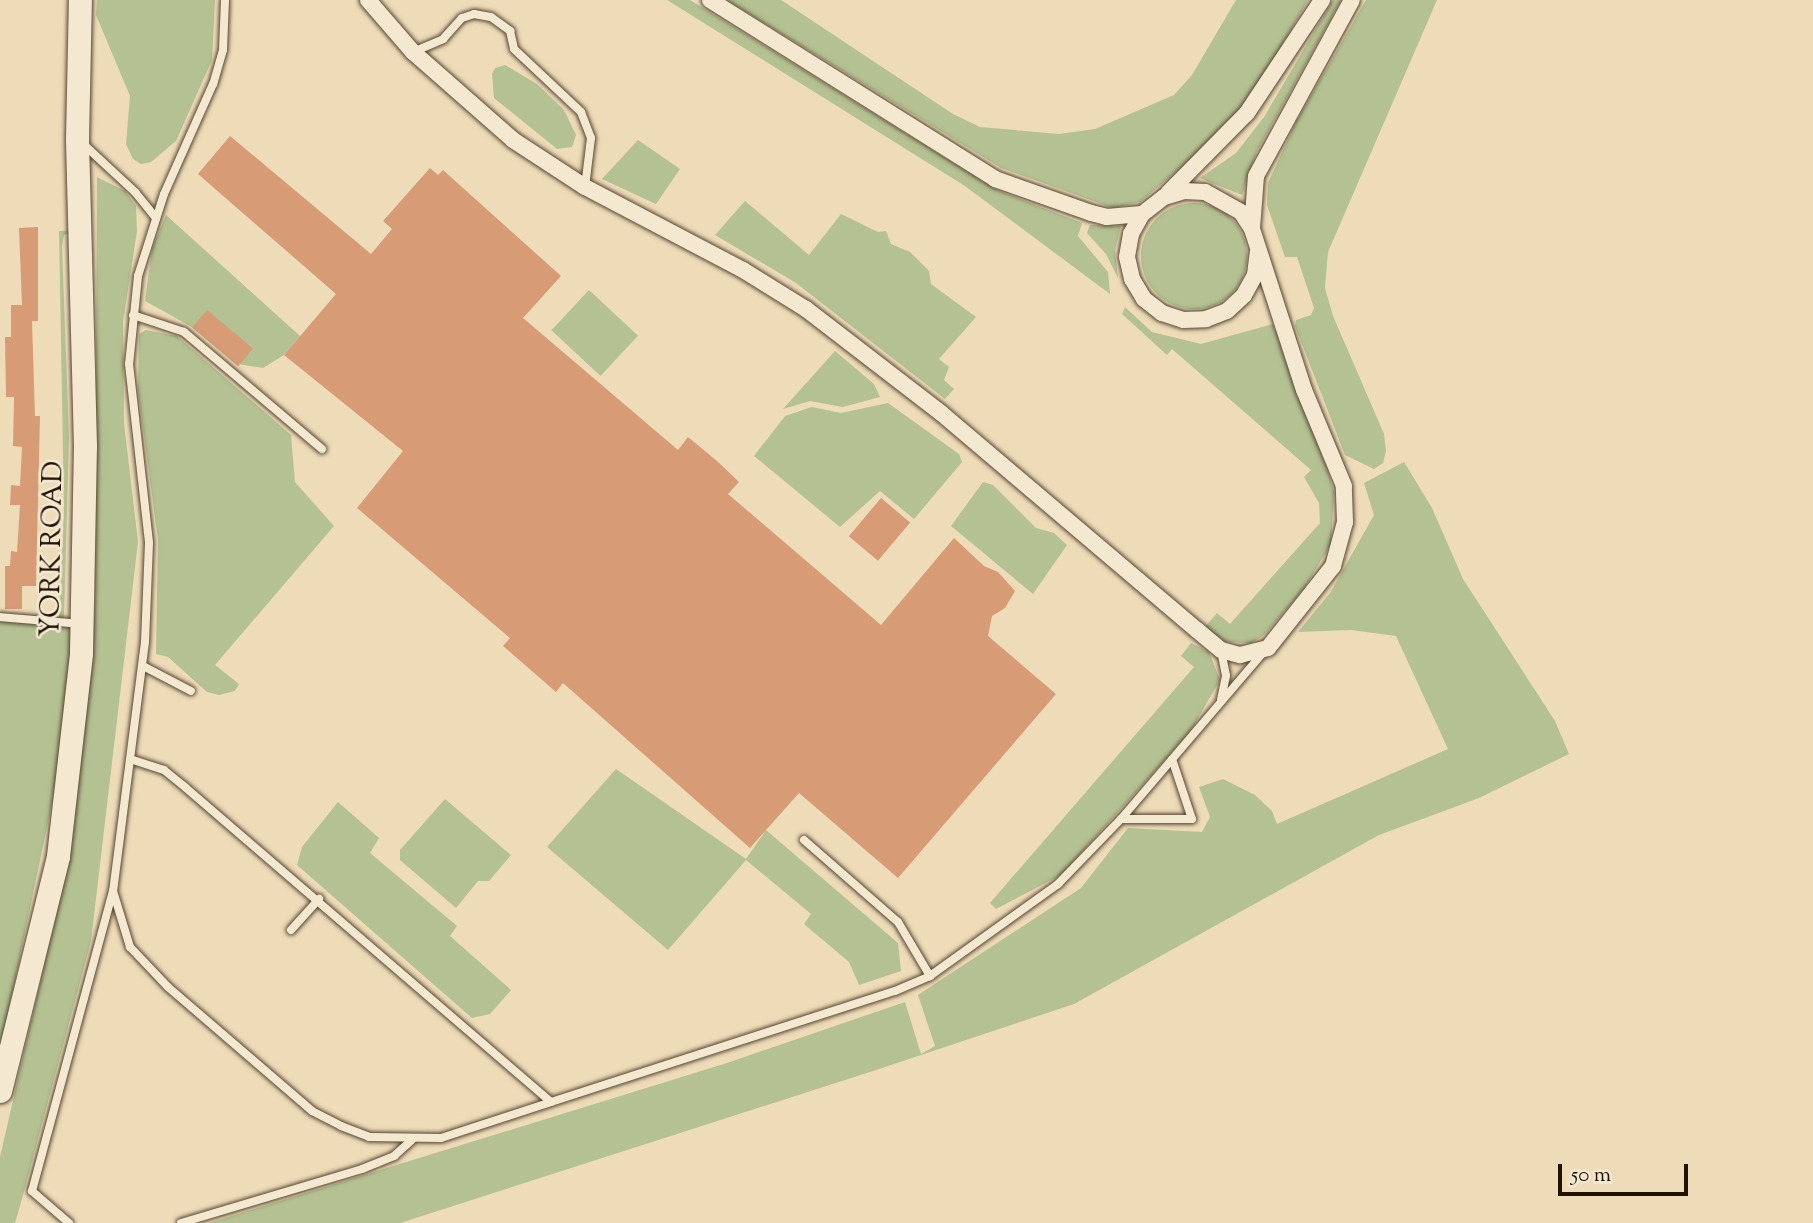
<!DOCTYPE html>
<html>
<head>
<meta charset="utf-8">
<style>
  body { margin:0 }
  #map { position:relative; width:1813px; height:1223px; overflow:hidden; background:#eedbb8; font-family:"Sorts Mill Goudy",serif }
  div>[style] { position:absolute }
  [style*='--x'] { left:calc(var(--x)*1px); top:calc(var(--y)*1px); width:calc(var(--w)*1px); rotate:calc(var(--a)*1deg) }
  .green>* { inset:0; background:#b4c192; transform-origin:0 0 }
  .round { border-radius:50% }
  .building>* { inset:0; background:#d79b76; transform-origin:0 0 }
  .roads { filter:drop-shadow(0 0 2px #544531) drop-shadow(0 0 2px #544531) }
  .service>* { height:8px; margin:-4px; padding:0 4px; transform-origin:4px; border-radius:4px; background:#f4e8d1 }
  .minor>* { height:16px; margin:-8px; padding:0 8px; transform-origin:8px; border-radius:8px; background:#f4e8d1 }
  .secondary>* { height:23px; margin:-11.5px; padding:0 11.5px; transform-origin:11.5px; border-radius:11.5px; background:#f4e8d1 }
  span { translate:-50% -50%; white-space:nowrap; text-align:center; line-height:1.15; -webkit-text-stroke:5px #f4e8d1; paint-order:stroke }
  .street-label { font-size:28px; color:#211304 }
  .scale { position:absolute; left:1558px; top:1164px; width:130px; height:32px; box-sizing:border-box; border:4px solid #211304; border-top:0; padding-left:9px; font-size:21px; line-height:24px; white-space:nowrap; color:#211304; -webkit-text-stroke:5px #f4e8d1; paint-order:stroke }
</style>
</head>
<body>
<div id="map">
  <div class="green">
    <i style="clip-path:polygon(97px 0,215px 0,212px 60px,176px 141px,151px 162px,141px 164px,133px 159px,126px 144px,130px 96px,96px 15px)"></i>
    <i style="clip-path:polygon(667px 0,690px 0,997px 190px,1082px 223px,1078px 236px,1108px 272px,1110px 294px,965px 186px)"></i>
    <i style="clip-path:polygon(727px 0,781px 0,953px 114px,980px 127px,1059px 134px,1095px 129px,1174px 95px,1192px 75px,1236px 0,1308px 0,1253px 96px,1204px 148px,1140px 202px,1113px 208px,1001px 168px)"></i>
    <i style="clip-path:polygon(1333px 0,1341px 0,1256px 153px,1242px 195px,1200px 178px,1236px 153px,1264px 117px)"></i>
    <i style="clip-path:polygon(1366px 0,1437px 0,1328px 252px,1325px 288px,1333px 316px,1384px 434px,1386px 451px,1383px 463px,1374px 469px,1345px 455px,1295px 326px,1296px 320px,1311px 315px,1314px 308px,1297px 257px,1285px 257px,1267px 205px,1268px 183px,1296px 122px)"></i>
    <i style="clip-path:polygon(505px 65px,537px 84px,564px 110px,576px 135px,572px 147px,557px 149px,494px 98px,492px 74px,495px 68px)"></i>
    <i style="clip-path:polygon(638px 140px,680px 169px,656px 204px,602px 179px)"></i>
    <i style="clip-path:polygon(97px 177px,125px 191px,136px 206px,137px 231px,123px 322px,124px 423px,138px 542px,91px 941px,20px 1206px,15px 1223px,0 1223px,0 1157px,65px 875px,86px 719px,95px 597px)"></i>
    <i style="clip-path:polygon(745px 201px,809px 255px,841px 214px,878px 232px,886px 231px,891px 244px,910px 252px,929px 271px,931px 284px,976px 317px,939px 359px,949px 367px,944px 380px,954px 389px,945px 399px,796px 283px,715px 235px)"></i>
    <i class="round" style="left:1141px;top:203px;width:106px;height:106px"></i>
    <i style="clip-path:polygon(166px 215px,300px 336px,284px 355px,263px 368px,238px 364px,192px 327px,145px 301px,152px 249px)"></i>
    <i style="clip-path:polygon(1090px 225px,1121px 226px,1115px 250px,1118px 278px,1106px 254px,1087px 233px)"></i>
    <i style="clip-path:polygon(77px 230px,64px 235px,62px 246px,69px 438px,64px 618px,74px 619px,64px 746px,0 1051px,0 613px,59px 617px,64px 510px,59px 231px)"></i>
    <i style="left:589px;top:290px;width:67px;height:55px;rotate:43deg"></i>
    <i style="clip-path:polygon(1125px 307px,1152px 332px,1201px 344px,1273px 324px,1326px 465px,1334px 492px,1331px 544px,1303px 590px,1264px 635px,1251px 643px,1226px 642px,1205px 627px,1217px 613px,1230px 624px,1320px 523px,1319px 503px,1304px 477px,1311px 470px,1172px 349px,1167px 355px,1122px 314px)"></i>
    <i style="clip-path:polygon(146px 330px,177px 336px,291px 435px,295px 482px,334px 526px,215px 665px,239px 684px,235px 691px,219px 695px,207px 692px,168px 657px,156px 654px,158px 540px,138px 390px,139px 334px)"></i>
    <i style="clip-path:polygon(835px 351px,874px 384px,880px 397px,843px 407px,810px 401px,783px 409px)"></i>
    <i style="clip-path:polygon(888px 403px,959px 454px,962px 462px,914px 519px,880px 491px,840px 527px,754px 456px,785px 416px,812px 407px,841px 413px)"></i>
    <i style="clip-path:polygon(1404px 462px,1432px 508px,1463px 579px,1555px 721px,1569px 754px,1479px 798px,1379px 835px,1074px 1004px,876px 1070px,400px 1223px,209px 1223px,727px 1063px,905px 1002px,921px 1054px,935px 1046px,918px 995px,1081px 888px,1128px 828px,1202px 832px,1210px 817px,1199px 787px,1223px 779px,1255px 795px,1272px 811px,1277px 824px,1448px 749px,1396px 636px,1351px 630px,1298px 632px,1330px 593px,1374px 515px,1364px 483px)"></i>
    <i style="clip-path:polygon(983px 482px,993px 485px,1036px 528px,1054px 533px,1067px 545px,1033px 594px,951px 526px)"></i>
    <i style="clip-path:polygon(1191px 643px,1209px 652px,1220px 680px,1190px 732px,1061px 875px,996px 909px,990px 903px,1194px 667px,1181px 656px)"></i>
    <i style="clip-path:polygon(616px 769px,746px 859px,766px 830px,898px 943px,901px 971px,859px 985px,849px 962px,804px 924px,811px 914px,746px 860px,668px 950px,547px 847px)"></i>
    <i style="clip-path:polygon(445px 799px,511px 855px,489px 881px,478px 881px,456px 908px,400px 860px,400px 850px)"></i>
    <i style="clip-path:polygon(338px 802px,379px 838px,370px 853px,457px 926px,450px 936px,511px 990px,490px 1014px,472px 1018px,297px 865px,302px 847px)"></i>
  </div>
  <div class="building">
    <i style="clip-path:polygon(230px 136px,371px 254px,392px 229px,383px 221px,430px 168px,438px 175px,443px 170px,561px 276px,523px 318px,678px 450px,688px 437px,717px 461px,739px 482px,728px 494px,881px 625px,954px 538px,984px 566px,998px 572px,1015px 591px,1005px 608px,992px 616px,988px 636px,1056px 694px,898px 878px,799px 793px,750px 848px,563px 683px,556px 692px,503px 646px,510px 638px,357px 508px,403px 451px,284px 355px,336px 294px,198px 174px)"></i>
    <i style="clip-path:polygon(38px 227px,38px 321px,32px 321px,35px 416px,40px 416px,36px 586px,22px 586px,22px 609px,5px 609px,5px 566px,10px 566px,11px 551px,17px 552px,20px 505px,10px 505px,11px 485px,20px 486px,22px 447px,13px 446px,14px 397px,6px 397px,5px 337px,11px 337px,11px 305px,22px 305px,19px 228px)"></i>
    <i style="left:207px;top:310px;width:60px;height:23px;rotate:40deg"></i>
    <i style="left:881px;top:498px;width:38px;height:50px;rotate:40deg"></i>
  </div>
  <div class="roads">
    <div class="service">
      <i style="--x:225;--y:0;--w:50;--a:92.3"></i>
      <i style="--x:223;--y:50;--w:35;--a:106"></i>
      <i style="--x:213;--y:84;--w:120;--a:114"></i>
      <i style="--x:164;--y:194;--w:86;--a:107.6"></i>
      <i style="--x:138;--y:276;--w:88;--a:95.8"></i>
      <i style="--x:129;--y:364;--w:180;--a:83.6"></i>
      <i style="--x:149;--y:543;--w:99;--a:92.3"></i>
      <i style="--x:145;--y:642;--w:251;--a:97.3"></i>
      <i style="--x:113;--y:891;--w:59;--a:73.1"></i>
      <i style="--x:130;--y:947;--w:55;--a:46.5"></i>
      <i style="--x:168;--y:987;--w:190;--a:40.7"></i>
      <i style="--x:312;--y:1111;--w:33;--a:27"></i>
      <i style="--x:341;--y:1126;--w:30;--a:21"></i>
      <i style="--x:369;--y:1137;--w:72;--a:0.8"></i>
      <i style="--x:441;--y:1138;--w:116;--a:-18.1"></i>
      <i style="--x:413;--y:52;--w:33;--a:-23"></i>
      <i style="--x:443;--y:39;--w:28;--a:-48"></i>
      <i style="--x:462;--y:18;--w:13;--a:-18"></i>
      <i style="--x:474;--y:14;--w:17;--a:10"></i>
      <i style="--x:491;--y:17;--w:24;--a:36"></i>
      <i style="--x:510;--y:31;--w:18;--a:77"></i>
      <i style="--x:514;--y:49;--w:92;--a:43.2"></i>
      <i style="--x:581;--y:112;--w:28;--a:69"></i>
      <i style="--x:591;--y:138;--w:49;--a:97"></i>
      <i style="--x:81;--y:142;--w:74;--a:42.8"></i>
      <i style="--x:135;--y:192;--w:32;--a:51"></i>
      <i style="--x:133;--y:315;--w:54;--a:18.4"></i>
      <i style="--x:184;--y:332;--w:181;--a:40.3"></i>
      <i style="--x:0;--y:617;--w:81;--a:4.9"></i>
      <i style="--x:1221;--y:650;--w:26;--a:79"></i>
      <i style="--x:1226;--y:676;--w:24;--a:102"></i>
      <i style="--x:143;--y:666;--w:54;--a:27.5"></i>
      <i style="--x:130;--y:759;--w:36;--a:18"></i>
      <i style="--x:164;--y:770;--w:28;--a:39"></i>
      <i style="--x:186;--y:788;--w:481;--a:40.7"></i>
      <i style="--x:551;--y:1102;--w:361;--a:-17.9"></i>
      <i style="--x:895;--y:991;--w:38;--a:-23"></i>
      <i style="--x:930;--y:976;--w:158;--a:-35.7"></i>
      <i style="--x:1058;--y:884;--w:91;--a:-45.9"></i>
      <i style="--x:1121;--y:819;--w:218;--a:-49.5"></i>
      <i style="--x:1121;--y:819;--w:71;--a:0"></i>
      <i style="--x:1192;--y:819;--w:63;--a:-108.4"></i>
      <i style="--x:804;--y:840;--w:125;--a:41.1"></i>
      <i style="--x:898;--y:922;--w:63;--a:59.3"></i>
      <i style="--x:291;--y:930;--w:42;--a:-47.9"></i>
      <i style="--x:69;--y:1223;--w:49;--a:-139.1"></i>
      <i style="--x:32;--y:1191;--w:311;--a:-74.9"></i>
      <i style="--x:181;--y:1223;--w:189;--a:-16.6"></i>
      <i style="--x:362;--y:1169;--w:35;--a:-22"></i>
      <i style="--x:394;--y:1156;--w:24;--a:-42"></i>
    </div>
    <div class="minor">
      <i style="--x:368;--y:0;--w:69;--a:49.1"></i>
      <i style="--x:413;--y:52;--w:133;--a:41.3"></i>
      <i style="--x:513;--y:140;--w:86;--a:33.1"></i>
      <i style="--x:585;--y:187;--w:178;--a:27.7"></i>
      <i style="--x:743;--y:270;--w:74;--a:31.8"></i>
      <i style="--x:806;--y:309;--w:170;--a:37.6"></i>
      <i style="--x:941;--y:413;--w:336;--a:40.3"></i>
      <i style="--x:1197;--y:630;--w:31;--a:40"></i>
      <i style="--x:1221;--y:650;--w:20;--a:15"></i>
      <i style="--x:1240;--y:655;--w:29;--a:-14"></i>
      <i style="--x:1268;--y:648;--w:105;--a:-51.6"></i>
      <i style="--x:1333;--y:566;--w:46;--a:-74.7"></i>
      <i style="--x:1345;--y:522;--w:36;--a:-92"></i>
      <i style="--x:1344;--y:486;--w:104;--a:-112.6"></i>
      <i style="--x:1304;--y:390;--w:169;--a:-107.9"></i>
      <i style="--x:1252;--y:229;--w:20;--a:-123"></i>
      <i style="--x:1241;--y:212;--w:41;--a:-150.9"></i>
      <i style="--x:1205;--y:192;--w:21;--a:-177"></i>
      <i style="--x:1184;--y:191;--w:21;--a:163"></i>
      <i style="--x:1164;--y:197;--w:28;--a:142"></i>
      <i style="--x:1142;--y:214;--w:23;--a:119"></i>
      <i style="--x:1131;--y:234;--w:23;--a:100"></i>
      <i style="--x:1127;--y:257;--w:23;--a:77"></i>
      <i style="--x:1132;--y:279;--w:23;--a:59"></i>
      <i style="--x:1144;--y:299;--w:23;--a:38"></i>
      <i style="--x:1162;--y:313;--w:22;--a:18"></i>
      <i style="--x:1183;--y:320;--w:23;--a:-2"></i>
      <i style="--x:1206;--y:319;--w:22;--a:-21"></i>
      <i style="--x:1227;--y:311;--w:23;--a:-43"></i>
      <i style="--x:1244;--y:295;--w:23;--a:-61"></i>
      <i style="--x:1255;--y:275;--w:23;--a:-83"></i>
      <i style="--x:710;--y:0;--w:337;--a:32.1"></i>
      <i style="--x:995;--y:179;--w:102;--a:19.5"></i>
      <i style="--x:1091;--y:213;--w:16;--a:14"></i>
      <i style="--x:1107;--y:217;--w:35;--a:-5"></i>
      <i style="--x:1168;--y:193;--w:112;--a:-45.4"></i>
      <i style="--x:1247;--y:113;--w:136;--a:-56.4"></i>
      <i style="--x:1252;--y:228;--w:52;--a:-85.6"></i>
      <i style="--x:1256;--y:176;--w:200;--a:-61.4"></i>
    </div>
    <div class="secondary">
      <i style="--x:0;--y:1091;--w:242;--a:-76.1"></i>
      <i style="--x:58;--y:856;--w:204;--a:-83.5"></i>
      <i style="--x:81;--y:653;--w:207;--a:-88.9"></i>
      <i style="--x:85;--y:446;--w:307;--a:-91.5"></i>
      <i style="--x:77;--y:139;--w:139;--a:-88.8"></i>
    </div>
  </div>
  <div class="street-label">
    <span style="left:53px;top:549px;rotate:-89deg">YORK ROAD</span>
  </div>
  <div class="scale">50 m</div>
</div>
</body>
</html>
